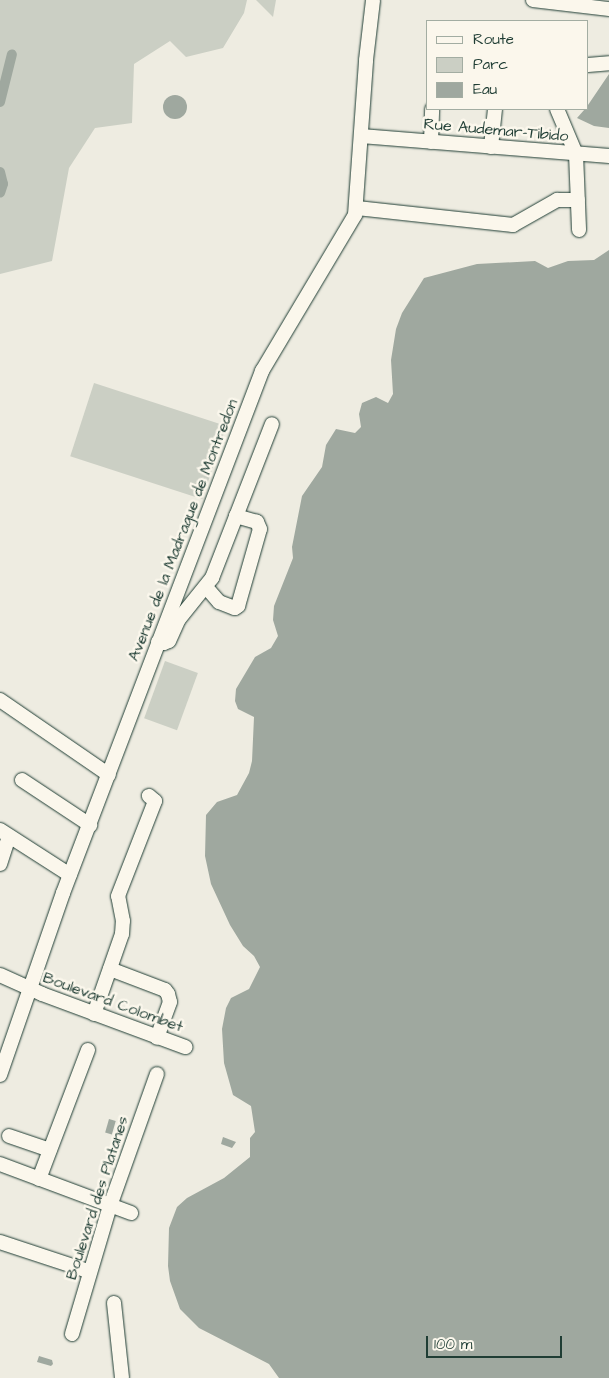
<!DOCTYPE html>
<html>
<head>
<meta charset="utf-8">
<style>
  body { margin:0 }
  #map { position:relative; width:609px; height:1378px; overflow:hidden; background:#eeece1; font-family:"Architects Daughter",sans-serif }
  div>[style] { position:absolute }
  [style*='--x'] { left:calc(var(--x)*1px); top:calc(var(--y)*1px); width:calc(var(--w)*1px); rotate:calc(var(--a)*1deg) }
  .green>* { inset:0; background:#cbcfc4; transform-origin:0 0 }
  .water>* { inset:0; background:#9fa89f; transform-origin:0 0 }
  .round { border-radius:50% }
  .canal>* { height:10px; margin:-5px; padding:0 5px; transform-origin:5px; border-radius:5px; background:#9fa89f }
  .roads { filter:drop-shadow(0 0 1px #1f3d34) drop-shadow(0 0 1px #1f3d34) }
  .minor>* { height:14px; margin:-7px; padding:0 7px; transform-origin:7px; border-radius:7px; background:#fbf7ec }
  span { translate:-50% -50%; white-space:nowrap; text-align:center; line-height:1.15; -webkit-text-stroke:5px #fbf7ec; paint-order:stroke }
  .street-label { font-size:16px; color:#1f3d34 }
  .legend { position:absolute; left:426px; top:20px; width:162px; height:90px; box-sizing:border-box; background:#fbf7ec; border:1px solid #a3ada2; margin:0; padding:6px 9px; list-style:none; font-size:15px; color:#1f3d34 }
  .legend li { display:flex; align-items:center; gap:10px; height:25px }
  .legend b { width:25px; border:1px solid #a3ada2 }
  .scale { position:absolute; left:426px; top:1336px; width:136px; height:22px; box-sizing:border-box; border:2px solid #1f3d34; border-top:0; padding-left:6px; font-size:15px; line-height:18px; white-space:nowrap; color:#1f3d34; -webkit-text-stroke:4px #fbf7ec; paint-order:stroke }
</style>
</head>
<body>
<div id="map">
  <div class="green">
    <i style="clip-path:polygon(0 0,247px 0,244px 13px,223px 48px,186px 57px,170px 41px,134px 64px,132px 123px,95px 128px,69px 168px,52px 261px,0 274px)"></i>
    <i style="clip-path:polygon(257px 0,276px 0,273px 17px,256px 0)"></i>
    <i style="left:94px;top:383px;width:139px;height:77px;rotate:18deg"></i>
    <i style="left:165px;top:661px;width:35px;height:61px;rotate:20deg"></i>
  </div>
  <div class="water">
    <i style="clip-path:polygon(609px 74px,609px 128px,594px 126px,577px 118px,585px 109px,588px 109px,588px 105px)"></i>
    <i class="round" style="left:163px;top:95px;width:24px;height:24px"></i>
    <i style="clip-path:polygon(609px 250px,609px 1378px,279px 1378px,269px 1364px,199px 1328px,180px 1309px,170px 1281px,168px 1266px,169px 1228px,177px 1207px,187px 1198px,224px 1178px,250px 1157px,250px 1138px,255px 1132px,251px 1106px,233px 1095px,224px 1063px,222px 1029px,226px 1008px,231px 998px,249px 989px,260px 967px,254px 956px,243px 946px,230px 925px,211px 884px,205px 856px,206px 815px,217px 802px,237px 795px,249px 773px,252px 761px,254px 717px,238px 709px,235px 701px,236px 689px,255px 657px,271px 648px,278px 636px,273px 620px,274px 606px,293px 558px,292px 547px,302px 496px,322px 467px,326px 445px,336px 429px,355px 433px,361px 427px,359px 414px,362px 403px,376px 397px,388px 403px,393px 394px,391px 360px,396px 329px,402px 313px,424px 278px,477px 264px,535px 261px,548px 268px,568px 261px,594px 260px)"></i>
    <i style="left:109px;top:1119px;width:7px;height:14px;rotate:16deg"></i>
    <i style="clip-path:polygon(223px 1137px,236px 1142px,232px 1148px,221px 1144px)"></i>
    <i style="clip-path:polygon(39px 1356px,52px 1360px,53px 1364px,51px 1366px,37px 1362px)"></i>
  </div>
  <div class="canal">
    <i style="--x:0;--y:102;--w:49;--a:-76"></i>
    <i style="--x:0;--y:172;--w:12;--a:76"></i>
    <i style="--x:3;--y:184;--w:9;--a:108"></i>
  </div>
  <div class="roads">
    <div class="minor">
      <i style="--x:533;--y:0;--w:77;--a:6.8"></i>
      <i style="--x:588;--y:65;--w:21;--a:-5"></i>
      <i style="--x:557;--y:109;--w:49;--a:67.1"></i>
      <i style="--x:576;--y:154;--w:76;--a:87.7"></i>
      <i style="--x:361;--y:136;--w:249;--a:4.6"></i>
      <i style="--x:431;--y:142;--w:33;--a:-88"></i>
      <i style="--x:491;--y:147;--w:38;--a:-84"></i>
      <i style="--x:357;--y:208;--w:157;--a:6.2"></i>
      <i style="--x:513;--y:225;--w:51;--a:-29.6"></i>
      <i style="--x:557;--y:200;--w:21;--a:0"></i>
      <i style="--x:206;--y:587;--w:20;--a:49"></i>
      <i style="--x:219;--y:602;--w:17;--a:21"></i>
      <i style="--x:235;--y:608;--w:4;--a:-34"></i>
      <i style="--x:238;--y:606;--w:80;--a:-74.1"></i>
      <i style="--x:260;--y:529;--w:8;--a:-113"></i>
      <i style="--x:257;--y:522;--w:22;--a:-164"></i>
      <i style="--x:158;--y:642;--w:6;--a:9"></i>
      <i style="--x:164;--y:643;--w:5;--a:-22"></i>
      <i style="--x:169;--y:641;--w:24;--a:-66"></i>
      <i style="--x:179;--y:619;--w:53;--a:-51.2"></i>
      <i style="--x:212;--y:578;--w:165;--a:-68.7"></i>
      <i style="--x:0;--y:700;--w:132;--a:34.5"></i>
      <i style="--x:22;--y:780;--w:82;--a:33.5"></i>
      <i style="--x:0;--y:830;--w:83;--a:32.7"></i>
      <i style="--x:0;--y:864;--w:29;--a:-72"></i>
      <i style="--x:110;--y:969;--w:59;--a:20.9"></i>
      <i style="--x:165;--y:990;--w:5;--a:53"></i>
      <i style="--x:168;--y:994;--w:8;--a:76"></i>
      <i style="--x:170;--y:1002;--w:38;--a:110"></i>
      <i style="--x:0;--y:975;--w:46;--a:24.3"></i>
      <i style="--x:42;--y:994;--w:153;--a:20.3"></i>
      <i style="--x:94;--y:1014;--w:85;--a:-70.7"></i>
      <i style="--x:122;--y:934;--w:13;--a:-86"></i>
      <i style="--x:123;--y:921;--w:25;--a:-101"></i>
      <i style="--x:118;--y:896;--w:102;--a:-68.7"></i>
      <i style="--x:155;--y:801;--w:8;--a:-140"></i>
      <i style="--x:0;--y:1075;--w:193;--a:-70.9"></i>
      <i style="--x:63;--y:893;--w:559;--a:-69.13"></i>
      <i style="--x:262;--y:371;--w:182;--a:-59.2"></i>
      <i style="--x:355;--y:215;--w:155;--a:-85.9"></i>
      <i style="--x:366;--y:60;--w:60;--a:-83.3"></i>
      <i style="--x:9;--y:1136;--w:43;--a:18.9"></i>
      <i style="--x:0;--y:1164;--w:140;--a:20.5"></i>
      <i style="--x:39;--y:1179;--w:138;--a:-69.2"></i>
      <i style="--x:0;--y:1242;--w:89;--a:18.2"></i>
      <i style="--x:114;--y:1303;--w:75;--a:83.9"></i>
      <i style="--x:72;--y:1334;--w:134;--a:-73.5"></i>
      <i style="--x:110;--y:1206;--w:140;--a:-70.4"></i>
    </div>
  </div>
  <div class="street-label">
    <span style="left:496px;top:130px;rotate:5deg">Rue Audemar-Tibido</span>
    <span style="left:183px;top:530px;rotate:-69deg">Avenue de la Madrague de Montredon</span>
    <span style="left:113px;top:1002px;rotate:20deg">Boulevard Colombet</span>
    <span style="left:97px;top:1198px;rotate:-72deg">Boulevard des Platanes</span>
  </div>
  <ul class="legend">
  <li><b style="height:6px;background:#fbf7ec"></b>Route</li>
  <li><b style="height:14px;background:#cbcfc4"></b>Parc</li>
  <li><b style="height:14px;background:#9fa89f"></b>Eau</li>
  </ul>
  <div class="scale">100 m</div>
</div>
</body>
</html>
